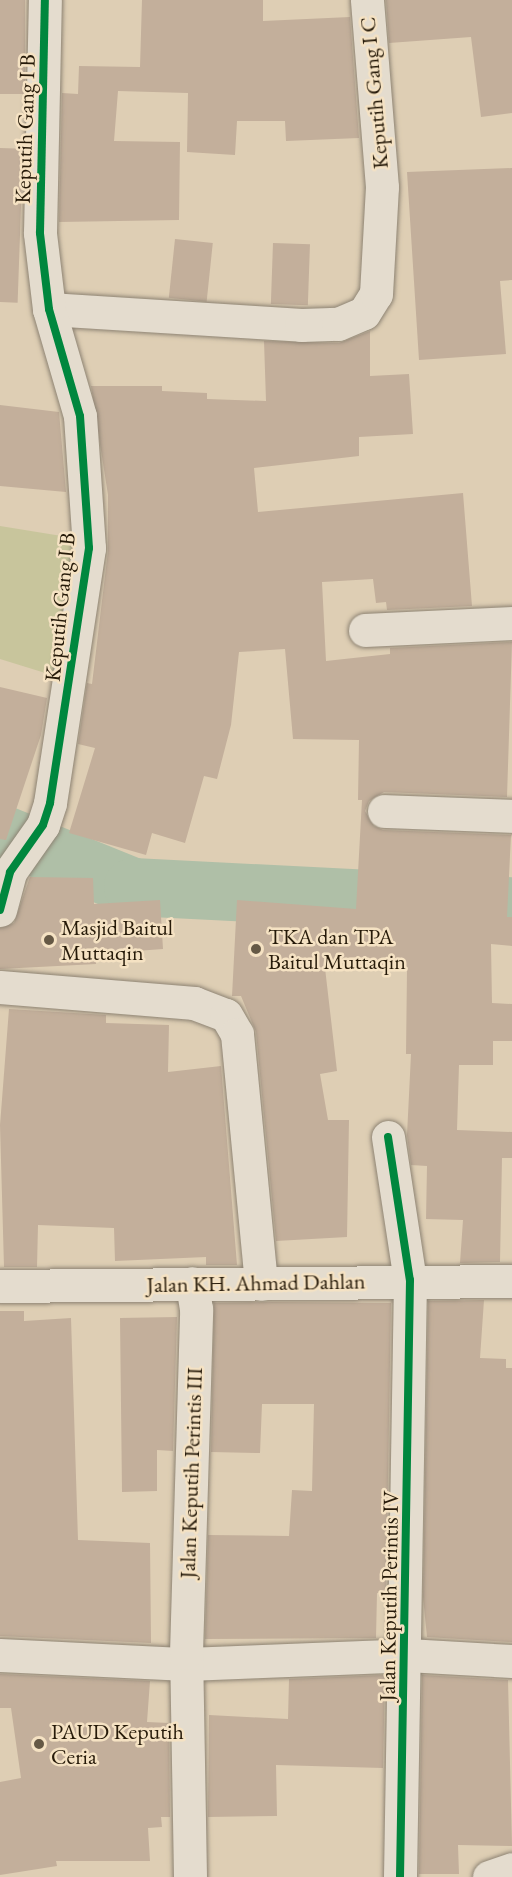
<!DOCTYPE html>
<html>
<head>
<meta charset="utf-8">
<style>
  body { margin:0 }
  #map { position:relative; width:512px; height:1877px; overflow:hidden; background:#deceb4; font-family:"EB Garamond",serif }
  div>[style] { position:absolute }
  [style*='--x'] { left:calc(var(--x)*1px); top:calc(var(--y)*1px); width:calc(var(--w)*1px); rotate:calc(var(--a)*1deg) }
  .green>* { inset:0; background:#c8c59c }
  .river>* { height:58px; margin:-29px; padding:0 29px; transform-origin:29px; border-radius:29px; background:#afbfa7 }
  .building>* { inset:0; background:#c3af9b; transform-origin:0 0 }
  .roads { filter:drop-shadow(0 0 2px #8d8373) drop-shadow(0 0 2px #8d8373) }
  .minor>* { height:33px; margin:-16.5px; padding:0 16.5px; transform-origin:16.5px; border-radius:16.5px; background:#e4dcce }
  .tertiary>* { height:33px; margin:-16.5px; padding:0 16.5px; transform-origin:16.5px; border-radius:16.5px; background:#e4dcce }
  .cycleway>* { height:8px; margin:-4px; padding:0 4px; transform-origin:4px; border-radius:4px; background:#00873e }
  .dots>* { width:16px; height:16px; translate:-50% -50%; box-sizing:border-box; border:3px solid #f5e2c3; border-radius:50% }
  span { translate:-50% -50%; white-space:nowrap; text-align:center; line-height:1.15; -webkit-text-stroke:5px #f5e2c3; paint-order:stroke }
  .street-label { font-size:22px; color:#261a09 }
  .poi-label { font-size:22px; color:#261a09 }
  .left { translate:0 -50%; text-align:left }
</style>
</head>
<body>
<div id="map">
  <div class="green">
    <i style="clip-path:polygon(0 526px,74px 538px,55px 676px,0 659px)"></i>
  </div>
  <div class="river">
    <i style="--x:0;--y:833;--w:144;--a:22.1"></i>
    <i style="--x:133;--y:887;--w:379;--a:2.9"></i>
  </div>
  <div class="building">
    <i style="left:0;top:0;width:25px;height:94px"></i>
    <i style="clip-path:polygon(142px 0,263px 0,263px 21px,350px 17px,359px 138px,286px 141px,285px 121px,237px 121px,235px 155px,187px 152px,188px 93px,118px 91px,114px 141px,180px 142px,179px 220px,59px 222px,62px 93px,78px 94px,79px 66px,140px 67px)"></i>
    <i style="clip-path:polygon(386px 0,512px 0,512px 113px,481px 117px,471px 37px,389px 43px)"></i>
    <i style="left:0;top:148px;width:23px;height:154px;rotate:2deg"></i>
    <i style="clip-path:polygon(512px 168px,512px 280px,500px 281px,506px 354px,419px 360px,407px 172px)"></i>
    <i style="left:175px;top:239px;width:38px;height:59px;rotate:6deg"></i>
    <i style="left:273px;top:243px;width:37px;height:61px;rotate:2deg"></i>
    <i style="clip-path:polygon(370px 331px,370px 376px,409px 374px,413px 434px,359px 437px,359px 456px,254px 468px,258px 512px,463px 493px,472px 606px,387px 610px,386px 602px,376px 603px,373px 579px,322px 582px,326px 661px,390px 654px,390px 648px,512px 642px,507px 797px,384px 792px,369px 801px,365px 811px,374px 826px,383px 830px,511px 835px,507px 917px,512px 917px,512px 946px,491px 944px,492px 1003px,512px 1004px,512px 1041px,493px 1041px,493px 1065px,459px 1065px,457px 1130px,512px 1132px,512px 1158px,502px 1158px,500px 1262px,460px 1263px,463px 1220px,426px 1219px,427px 1166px,411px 1165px,407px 1135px,411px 1054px,406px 1054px,407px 970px,325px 968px,337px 1071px,320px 1074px,328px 1120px,349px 1120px,347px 1237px,276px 1241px,256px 1032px,241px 996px,232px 996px,237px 900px,356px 909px,362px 800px,358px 800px,359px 740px,293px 739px,285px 649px,239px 652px,231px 725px,217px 779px,204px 776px,185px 843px,152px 833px,146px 855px,69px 833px,95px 748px,78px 744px,87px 683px,92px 684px,108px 551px,108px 495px,91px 386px,162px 386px,162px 391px,207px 393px,207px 399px,266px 401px,264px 341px,339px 343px)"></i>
    <i style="clip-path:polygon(0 405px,59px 412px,66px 492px,0 486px)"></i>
    <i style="clip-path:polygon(0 687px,47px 698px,41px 735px,6px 840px,0 839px)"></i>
    <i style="clip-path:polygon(30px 877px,93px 878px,94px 904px,160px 900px,163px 949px,96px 954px,96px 964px,0 969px,0 928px,14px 923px)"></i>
    <i style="clip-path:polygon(9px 1009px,106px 1015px,106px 1023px,169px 1025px,168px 1072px,221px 1066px,237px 1265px,206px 1265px,206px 1257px,115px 1261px,114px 1228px,38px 1225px,37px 1267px,4px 1267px,0 1125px)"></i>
    <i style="clip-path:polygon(484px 1300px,480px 1358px,506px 1359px,506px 1368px,512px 1368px,512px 1642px,427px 1637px,423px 1597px,428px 1301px)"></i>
    <i style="clip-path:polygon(273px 1302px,391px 1303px,386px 1594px,377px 1593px,376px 1638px,205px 1639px,208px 1535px,289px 1536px,292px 1490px,312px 1491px,314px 1404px,262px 1404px,260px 1453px,211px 1452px,214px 1303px)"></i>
    <i style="clip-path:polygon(0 1311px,24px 1311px,24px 1321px,71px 1318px,78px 1540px,150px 1543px,151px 1643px,0 1636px)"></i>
    <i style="clip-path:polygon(177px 1317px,173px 1451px,157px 1450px,157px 1491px,122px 1492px,120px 1318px)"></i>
    <i style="clip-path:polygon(0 1674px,150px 1681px,147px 1722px,169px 1723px,170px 1817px,161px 1817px,162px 1827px,148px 1828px,150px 1861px,56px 1861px,57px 1866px,0 1875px,0 1782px,21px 1778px,11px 1708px,0 1708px)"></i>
    <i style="clip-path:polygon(385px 1675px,383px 1768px,276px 1765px,277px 1816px,208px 1817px,209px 1715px,288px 1719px,289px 1679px)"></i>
    <i style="clip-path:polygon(422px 1675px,508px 1680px,512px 1846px,458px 1845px,459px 1874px,419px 1874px)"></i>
  </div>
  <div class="roads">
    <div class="minor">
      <i style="--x:49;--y:309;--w:253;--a:3.6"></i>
      <i style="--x:301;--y:325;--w:37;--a:-2"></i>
      <i style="--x:338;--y:324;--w:28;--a:-23"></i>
      <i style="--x:364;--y:313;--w:22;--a:-58"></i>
      <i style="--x:376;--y:294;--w:107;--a:-86.8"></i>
      <i style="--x:382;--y:187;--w:188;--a:-94.6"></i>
      <i style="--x:365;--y:630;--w:147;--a:-2.7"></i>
      <i style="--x:384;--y:811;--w:128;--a:2.2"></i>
      <i style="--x:0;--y:910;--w:39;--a:-75"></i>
      <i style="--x:10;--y:872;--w:57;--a:-54.9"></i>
      <i style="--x:43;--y:825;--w:23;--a:-72"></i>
      <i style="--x:50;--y:803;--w:258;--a:-81.3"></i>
      <i style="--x:89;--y:548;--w:132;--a:-93.9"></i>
      <i style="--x:80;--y:416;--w:111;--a:-106.2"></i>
      <i style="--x:49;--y:309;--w:77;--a:-96.8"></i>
      <i style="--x:40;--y:233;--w:233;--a:-88.8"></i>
      <i style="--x:0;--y:987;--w:195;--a:4.7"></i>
      <i style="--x:194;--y:1003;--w:34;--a:21"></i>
      <i style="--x:226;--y:1015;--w:22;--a:60"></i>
      <i style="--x:237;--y:1034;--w:251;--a:84.5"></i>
      <i style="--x:388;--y:1137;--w:145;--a:81.3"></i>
      <i style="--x:410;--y:1280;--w:597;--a:90.96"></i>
      <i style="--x:0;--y:1655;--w:187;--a:2.8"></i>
      <i style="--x:187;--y:1664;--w:220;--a:-2.3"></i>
      <i style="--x:407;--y:1655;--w:105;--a:3.3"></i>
      <i style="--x:190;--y:1877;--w:224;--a:-91"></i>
      <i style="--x:186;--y:1653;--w:344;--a:-88.3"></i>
      <i style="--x:196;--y:1309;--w:26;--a:-99"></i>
      <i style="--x:489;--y:1877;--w:24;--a:-19"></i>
    </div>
    <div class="tertiary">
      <i style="--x:0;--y:1286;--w:512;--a:-0.56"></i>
    </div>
  </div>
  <div class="cycleway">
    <i style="--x:0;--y:910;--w:39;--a:-75"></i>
    <i style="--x:10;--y:872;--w:57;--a:-54.9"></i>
    <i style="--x:43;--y:825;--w:23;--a:-72"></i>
    <i style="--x:50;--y:803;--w:258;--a:-81.3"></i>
    <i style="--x:89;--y:548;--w:132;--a:-93.9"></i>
    <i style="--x:80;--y:416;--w:111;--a:-106.2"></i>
    <i style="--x:49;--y:309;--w:77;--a:-96.8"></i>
    <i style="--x:40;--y:233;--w:233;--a:-88.8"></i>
    <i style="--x:388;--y:1137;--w:145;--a:81.3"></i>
    <i style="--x:410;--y:1280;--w:597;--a:90.96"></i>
  </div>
  <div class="dots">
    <i style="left:49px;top:940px;background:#665945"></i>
    <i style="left:256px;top:949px;background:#665945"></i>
    <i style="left:39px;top:1744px;background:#665945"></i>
  </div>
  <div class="street-label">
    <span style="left:374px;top:93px;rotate:-95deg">Keputih Gang I C</span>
    <span style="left:25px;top:129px;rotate:-88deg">Keputih Gang I B</span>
    <span style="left:60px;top:607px;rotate:-84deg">Keputih Gang I B</span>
    <span style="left:256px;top:1283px;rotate:-1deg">Jalan KH. Ahmad Dahlan</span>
    <span style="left:191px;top:1473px;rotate:-88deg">Jalan Keputih Perintis III</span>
    <span style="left:389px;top:1596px;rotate:-89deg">Jalan Keputih Perintis IV</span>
  </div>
  <div class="poi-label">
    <span class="left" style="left:61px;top:940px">Masjid Baitul<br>Muttaqin</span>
    <span class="left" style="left:268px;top:949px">TKA dan TPA<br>Baitul Muttaqin</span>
    <span class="left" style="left:51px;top:1744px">PAUD Keputih<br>Ceria</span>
  </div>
</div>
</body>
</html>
